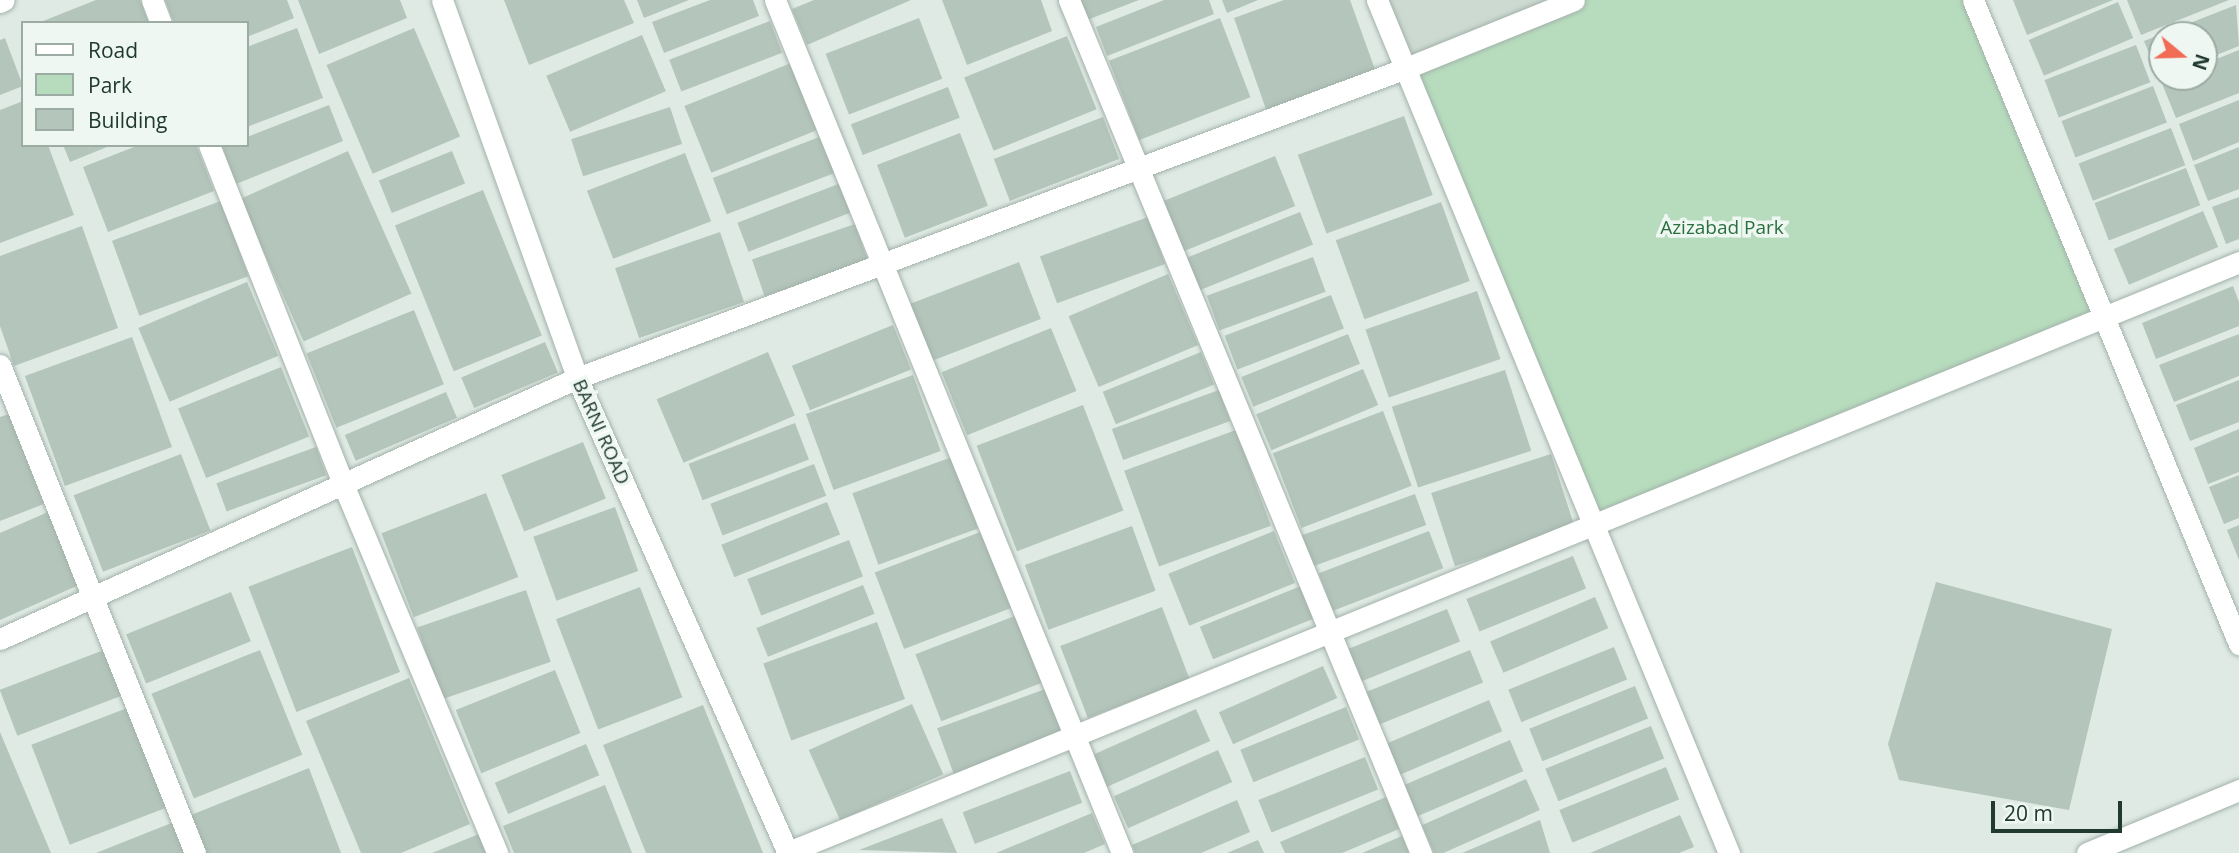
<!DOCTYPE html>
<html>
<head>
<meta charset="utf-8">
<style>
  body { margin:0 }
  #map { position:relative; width:2239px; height:853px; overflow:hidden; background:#dfeae4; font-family:"Open Sans",sans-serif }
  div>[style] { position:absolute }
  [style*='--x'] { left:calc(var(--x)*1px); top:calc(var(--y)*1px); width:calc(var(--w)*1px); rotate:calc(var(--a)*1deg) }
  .built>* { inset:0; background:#cddad2 }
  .green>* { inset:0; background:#b7dcbd }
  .building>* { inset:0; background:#b4c5bc; transform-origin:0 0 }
  .roads { filter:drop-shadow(0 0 2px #a2b2aa) drop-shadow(0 0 2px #a2b2aa) }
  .street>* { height:21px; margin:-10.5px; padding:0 10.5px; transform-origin:10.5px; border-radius:10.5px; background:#fff }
  .secondary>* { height:21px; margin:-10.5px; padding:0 10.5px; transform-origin:10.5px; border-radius:10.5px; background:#fff }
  span { translate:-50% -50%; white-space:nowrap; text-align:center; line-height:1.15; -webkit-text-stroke:7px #eff7f2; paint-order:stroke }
  .park-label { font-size:19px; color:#2a703e }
  .street-label { font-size:19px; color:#203a30 }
  .legend { position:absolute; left:21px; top:21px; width:228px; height:126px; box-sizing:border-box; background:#eff7f2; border:2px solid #9caba4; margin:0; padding:9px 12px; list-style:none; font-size:21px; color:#203a30 }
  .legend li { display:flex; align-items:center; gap:14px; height:35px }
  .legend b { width:35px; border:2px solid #9caba4 }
  .north { position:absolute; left:2148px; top:21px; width:70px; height:70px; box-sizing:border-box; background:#eff7f2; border:2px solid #9caba4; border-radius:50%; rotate:109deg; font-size:19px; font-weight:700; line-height:28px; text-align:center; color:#203a30 }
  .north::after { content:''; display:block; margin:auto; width:24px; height:32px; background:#f26b55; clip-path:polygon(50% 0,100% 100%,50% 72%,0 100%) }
  .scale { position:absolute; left:1991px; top:801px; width:131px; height:32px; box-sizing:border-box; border:4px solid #203a30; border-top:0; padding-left:9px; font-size:21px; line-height:24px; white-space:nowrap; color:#203a30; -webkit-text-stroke:5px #eff7f2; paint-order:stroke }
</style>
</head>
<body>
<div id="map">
  <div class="built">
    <i style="clip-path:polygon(1377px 0,1574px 0,1406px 68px)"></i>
  </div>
  <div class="green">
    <i style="clip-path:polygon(1574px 0,1973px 0,2105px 320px,1595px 527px,1406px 68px)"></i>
  </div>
  <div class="building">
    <i style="clip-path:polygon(96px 0,140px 0,149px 23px,38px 23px)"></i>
    <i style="clip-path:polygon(165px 0,287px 0,294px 18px,247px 37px,247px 23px,174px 23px)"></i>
    <i style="clip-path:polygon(298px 0,400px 0,407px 18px,319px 54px)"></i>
    <i style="clip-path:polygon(504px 0,624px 0,634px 23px,529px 65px)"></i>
    <i style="clip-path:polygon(637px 0,689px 0,644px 18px)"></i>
    <i style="clip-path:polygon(710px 0,753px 0,759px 16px,664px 53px,652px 22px)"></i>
    <i style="clip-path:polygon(814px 0,911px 0,807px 45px,792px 9px)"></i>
    <i style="clip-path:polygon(942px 0,1041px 0,1052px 31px,967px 65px)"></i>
    <i style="clip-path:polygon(1080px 0,1139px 0,1087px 20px)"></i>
    <i style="clip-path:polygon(1164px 0,1209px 0,1214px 14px,1107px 56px,1096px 27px)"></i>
    <i style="clip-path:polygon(1222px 0,1258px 0,1227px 13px)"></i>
    <i style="clip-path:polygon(1284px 0,1350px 0,1377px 75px,1268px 115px,1234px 18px)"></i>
    <i style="clip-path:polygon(2013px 0,2113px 0,2027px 35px)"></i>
    <i style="clip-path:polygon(2127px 0,2229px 0,2141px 35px)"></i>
    <i style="left:2118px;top:2px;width:39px;height:97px;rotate:67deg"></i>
    <i style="clip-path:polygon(2236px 5px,2239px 46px,2204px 60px,2204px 35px,2162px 35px,2159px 78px,2144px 41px)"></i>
    <i style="left:919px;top:18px;width:65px;height:100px;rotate:69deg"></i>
    <i style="left:1220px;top:18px;width:85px;height:119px;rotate:69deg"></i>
    <i style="left:770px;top:21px;width:34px;height:108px;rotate:69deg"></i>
    <i style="clip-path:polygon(297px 28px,323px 98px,247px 127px,247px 47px)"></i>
    <i style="left:414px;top:28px;width:118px;height:95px;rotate:67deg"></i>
    <i style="left:642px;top:35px;width:61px;height:104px;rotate:67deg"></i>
    <i style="left:1067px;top:36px;width:79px;height:111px;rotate:68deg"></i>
    <i style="clip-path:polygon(5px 38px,23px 86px,0 95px,0 40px)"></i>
    <i style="left:2136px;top:45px;width:40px;height:98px;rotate:69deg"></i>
    <i style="clip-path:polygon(2239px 50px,2239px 93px,2176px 118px,2161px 81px,2204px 77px,2204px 64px)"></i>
    <i style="left:791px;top:63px;width:72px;height:115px;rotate:68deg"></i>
    <i style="left:2153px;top:86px;width:39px;height:98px;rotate:69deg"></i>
    <i style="left:948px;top:87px;width:33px;height:104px;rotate:69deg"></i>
    <i style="clip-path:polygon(2239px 100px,2239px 142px,2193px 161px,2179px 124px)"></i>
    <i style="clip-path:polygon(23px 101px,23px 145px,48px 145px,74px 215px,0 243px,0 110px)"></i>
    <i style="clip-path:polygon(329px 105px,343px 141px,236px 184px,222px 146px,247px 145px,247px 137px)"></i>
    <i style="left:670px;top:107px;width:39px;height:104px;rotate:72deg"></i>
    <i style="left:1404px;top:116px;width:84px;height:113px;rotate:70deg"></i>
    <i style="left:1103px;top:117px;width:45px;height:117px;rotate:69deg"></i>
    <i style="left:2171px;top:128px;width:40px;height:99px;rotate:69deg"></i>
    <i style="left:960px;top:133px;width:78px;height:89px;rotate:69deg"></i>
    <i style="left:822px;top:136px;width:39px;height:117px;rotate:69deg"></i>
    <i style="clip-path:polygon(63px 145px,112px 145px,70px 162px)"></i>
    <i style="clip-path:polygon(139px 145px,196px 145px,214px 191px,108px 232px,83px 167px)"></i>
    <i style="clip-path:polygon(2239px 147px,2239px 189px,2208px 201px,2194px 165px)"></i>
    <i style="left:348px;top:151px;width:156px;height:118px;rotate:66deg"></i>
    <i style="left:452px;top:151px;width:35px;height:79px;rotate:68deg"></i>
    <i style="left:685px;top:153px;width:73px;height:105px;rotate:69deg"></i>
    <i style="left:1275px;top:156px;width:54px;height:121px;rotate:68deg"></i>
    <i style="left:2186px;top:168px;width:40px;height:98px;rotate:69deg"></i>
    <i style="left:841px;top:183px;width:31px;height:111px;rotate:69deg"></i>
    <i style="left:483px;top:190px;width:157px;height:95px;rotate:68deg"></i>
    <i style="clip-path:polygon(2239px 197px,2239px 239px,2226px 244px,2212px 207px)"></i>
    <i style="left:221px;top:201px;width:80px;height:116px;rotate:70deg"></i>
    <i style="left:1441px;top:202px;width:84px;height:112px;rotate:70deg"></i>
    <i style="left:2203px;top:211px;width:39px;height:97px;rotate:67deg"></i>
    <i style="left:1300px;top:212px;width:35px;height:125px;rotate:68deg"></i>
    <i style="left:1148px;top:217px;width:50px;height:115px;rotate:70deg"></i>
    <i style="left:855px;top:224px;width:39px;height:109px;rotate:71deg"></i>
    <i style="clip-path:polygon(82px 226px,118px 328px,14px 366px,0 326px,0 256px)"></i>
    <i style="left:720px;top:232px;width:74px;height:111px;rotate:71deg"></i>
    <i style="left:1313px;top:257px;width:37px;height:113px;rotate:70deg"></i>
    <i style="left:1019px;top:262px;width:61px;height:117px;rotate:69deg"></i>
    <i style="left:1168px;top:274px;width:77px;height:108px;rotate:67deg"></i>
    <i style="left:247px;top:282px;width:80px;height:118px;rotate:67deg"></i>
    <i style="clip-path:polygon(2233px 286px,2239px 302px,2239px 326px,2156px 359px,2142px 323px)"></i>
    <i style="left:1477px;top:291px;width:72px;height:118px;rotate:71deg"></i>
    <i style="left:1331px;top:295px;width:36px;height:114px;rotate:69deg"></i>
    <i style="left:414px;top:310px;width:80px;height:116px;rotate:68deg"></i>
    <i style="left:893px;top:325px;width:48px;height:109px;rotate:68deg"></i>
    <i style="left:1051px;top:328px;width:68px;height:118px;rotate:68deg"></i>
    <i style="left:1348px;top:334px;width:32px;height:115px;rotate:68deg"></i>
    <i style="clip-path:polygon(2239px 334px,2239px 376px,2174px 402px,2159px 365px)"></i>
    <i style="left:132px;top:337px;width:117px;height:114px;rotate:70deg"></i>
    <i style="left:545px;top:342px;width:33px;height:91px;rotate:67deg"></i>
    <i style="left:768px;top:352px;width:69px;height:121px;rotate:67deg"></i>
    <i style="left:1201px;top:352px;width:35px;height:106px;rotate:68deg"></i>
    <i style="left:281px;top:367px;width:75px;height:111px;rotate:68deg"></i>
    <i style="left:1363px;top:369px;width:39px;height:116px;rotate:67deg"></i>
    <i style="left:1505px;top:370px;width:85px;height:119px;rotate:72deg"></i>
    <i style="left:913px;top:375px;width:81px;height:114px;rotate:70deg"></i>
    <i style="clip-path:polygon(2239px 380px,2239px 422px,2190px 441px,2176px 405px)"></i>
    <i style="left:1219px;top:390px;width:33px;height:114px;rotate:70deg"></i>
    <i style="left:446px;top:392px;width:28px;height:110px;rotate:67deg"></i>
    <i style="left:1083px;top:405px;width:113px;height:114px;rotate:69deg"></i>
    <i style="left:1383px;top:411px;width:80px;height:118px;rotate:69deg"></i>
    <i style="clip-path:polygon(9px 414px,44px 504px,0 521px,0 417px)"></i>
    <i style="left:795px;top:423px;width:39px;height:114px;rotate:69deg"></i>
    <i style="clip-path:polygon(2239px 429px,2239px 472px,2208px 484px,2194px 448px)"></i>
    <i style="left:1236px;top:430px;width:102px;height:119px;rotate:70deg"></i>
    <i style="left:583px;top:442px;width:61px;height:88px;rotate:68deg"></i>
    <i style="left:316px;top:447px;width:30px;height:106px;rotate:70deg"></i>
    <i style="left:181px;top:454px;width:82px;height:115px;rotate:69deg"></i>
    <i style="left:1551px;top:454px;width:77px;height:126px;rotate:72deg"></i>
    <i style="left:952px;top:457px;width:76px;height:106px;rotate:70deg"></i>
    <i style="left:814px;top:464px;width:34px;height:111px;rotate:69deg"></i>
    <i style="clip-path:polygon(2239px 475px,2239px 518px,2224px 524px,2209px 487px)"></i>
    <i style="left:486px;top:493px;width:90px;height:112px;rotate:69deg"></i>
    <i style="left:1415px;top:494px;width:33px;height:121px;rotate:70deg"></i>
    <i style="left:827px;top:502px;width:35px;height:114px;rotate:68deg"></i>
    <i style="left:615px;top:507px;width:68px;height:87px;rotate:70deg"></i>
    <i style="clip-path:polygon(48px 512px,79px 585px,0 620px,0 533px)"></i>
    <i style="clip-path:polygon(2239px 525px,2239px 560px,2227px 530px)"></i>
    <i style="left:1132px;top:526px;width:69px;height:114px;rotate:70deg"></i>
    <i style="left:983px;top:531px;width:82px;height:116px;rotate:69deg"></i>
    <i style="left:1274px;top:531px;width:56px;height:114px;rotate:68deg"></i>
    <i style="left:1429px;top:531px;width:40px;height:118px;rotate:69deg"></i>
    <i style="left:849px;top:540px;width:39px;height:109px;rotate:69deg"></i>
    <i style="left:352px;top:547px;width:134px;height:111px;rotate:69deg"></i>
    <i style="left:1573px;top:556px;width:35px;height:115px;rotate:68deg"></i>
    <i style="clip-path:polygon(1936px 582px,2112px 629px,2069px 810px,1899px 780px,1888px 744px)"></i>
    <i style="left:863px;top:585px;width:31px;height:115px;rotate:68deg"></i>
    <i style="left:1301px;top:586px;width:35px;height:109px;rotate:68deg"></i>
    <i style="left:640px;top:587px;width:118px;height:90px;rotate:69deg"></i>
    <i style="left:526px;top:590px;width:76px;height:115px;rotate:71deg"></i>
    <i style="left:231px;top:592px;width:53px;height:113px;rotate:68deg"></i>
    <i style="left:1595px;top:597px;width:34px;height:114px;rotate:67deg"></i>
    <i style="left:1162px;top:607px;width:77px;height:109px;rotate:69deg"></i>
    <i style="left:1447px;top:609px;width:35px;height:114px;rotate:68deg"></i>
    <i style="left:1020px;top:614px;width:72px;height:112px;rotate:69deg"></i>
    <i style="left:877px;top:622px;width:82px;height:121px;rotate:70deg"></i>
    <i style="left:1614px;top:647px;width:35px;height:114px;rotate:68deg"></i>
    <i style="left:109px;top:648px;width:49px;height:117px;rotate:69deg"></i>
    <i style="left:260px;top:650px;width:113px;height:117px;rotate:68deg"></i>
    <i style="left:1470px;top:650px;width:35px;height:114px;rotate:68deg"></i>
    <i style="left:1323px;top:666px;width:35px;height:114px;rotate:66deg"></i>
    <i style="left:555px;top:670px;width:68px;height:107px;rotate:68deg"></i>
    <i style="clip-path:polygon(409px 678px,470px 824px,401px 853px,361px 853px,306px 721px)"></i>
    <i style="left:1635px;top:686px;width:35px;height:114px;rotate:68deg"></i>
    <i style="left:1048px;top:688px;width:51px;height:118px;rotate:70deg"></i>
    <i style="left:1489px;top:700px;width:34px;height:115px;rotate:67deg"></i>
    <i style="left:912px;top:704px;width:77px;height:113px;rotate:66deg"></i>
    <i style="left:135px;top:705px;width:107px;height:111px;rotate:69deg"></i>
    <i style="clip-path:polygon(703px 705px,763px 853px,646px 853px,603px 745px)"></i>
    <i style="left:1346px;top:707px;width:35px;height:114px;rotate:68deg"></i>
    <i style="left:1196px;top:709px;width:35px;height:114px;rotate:66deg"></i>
    <i style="left:1651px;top:726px;width:35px;height:114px;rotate:68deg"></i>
    <i style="clip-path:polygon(0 732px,51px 853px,0 853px)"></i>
    <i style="left:1510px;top:740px;width:34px;height:115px;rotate:67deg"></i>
    <i style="left:586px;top:744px;width:34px;height:99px;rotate:67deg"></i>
    <i style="left:1218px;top:750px;width:35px;height:114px;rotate:66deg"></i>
    <i style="left:1365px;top:757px;width:35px;height:115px;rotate:68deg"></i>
    <i style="left:1666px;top:767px;width:35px;height:115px;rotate:68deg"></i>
    <i style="clip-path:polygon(309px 768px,341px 853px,205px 853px,191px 815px)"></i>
    <i style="left:1070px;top:771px;width:34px;height:115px;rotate:69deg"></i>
    <i style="left:1526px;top:779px;width:34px;height:114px;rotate:66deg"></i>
    <i style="clip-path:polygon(605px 785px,632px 853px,514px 853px,503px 826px)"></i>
    <i style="clip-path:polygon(1386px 797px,1399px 829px,1342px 853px,1285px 853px,1280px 842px)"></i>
    <i style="clip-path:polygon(1237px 800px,1250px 832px,1201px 853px,1135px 853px,1132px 845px)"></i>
    <i style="clip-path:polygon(1092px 813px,1105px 844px,1084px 853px,996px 853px)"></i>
    <i style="clip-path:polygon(1680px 815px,1694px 847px,1679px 853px,1590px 853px)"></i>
    <i style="clip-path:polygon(942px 818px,957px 853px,859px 850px)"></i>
    <i style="clip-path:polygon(179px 820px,192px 853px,96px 853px)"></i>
    <i style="clip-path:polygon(1540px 820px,1550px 853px,1462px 853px)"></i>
    <i style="clip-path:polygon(479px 834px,486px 853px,432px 853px)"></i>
    <i style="clip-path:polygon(1402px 836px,1409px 853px,1362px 853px)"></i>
    <i style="clip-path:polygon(1258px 840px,1264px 853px,1227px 853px)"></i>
  </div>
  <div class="roads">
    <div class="street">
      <i style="--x:152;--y:0;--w:25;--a:69"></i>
      <i style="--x:775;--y:0;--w:921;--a:67.86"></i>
      <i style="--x:1069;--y:0;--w:923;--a:67.58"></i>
      <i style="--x:1377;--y:0;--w:923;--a:67.58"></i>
      <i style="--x:1973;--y:0;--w:697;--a:67.56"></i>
      <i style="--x:0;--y:2;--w:4;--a:-27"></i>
      <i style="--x:209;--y:145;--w:365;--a:68.4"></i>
      <i style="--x:343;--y:484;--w:400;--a:67.3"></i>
      <i style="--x:0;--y:365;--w:526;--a:68.22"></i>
      <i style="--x:0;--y:639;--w:633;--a:-24.34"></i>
      <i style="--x:577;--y:378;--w:885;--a:-20.5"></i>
      <i style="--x:1406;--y:68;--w:181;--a:-22"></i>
      <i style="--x:786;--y:853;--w:1569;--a:-22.13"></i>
      <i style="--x:2087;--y:853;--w:165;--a:-22.5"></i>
    </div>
    <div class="secondary">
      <i style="--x:442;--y:0;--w:401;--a:70.3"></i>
      <i style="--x:577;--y:378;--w:520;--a:66.05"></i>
    </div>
  </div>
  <div class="park-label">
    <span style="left:1722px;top:228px">Azizabad Park</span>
  </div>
  <div class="street-label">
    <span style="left:601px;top:432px;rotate:66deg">BARNI ROAD</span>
  </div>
  <ul class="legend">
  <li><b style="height:9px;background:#fff"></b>Road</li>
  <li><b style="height:19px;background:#b7dcbd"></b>Park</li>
  <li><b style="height:19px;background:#b4c5bc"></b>Building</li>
  </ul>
  <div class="north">N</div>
  <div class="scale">20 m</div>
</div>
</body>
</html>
